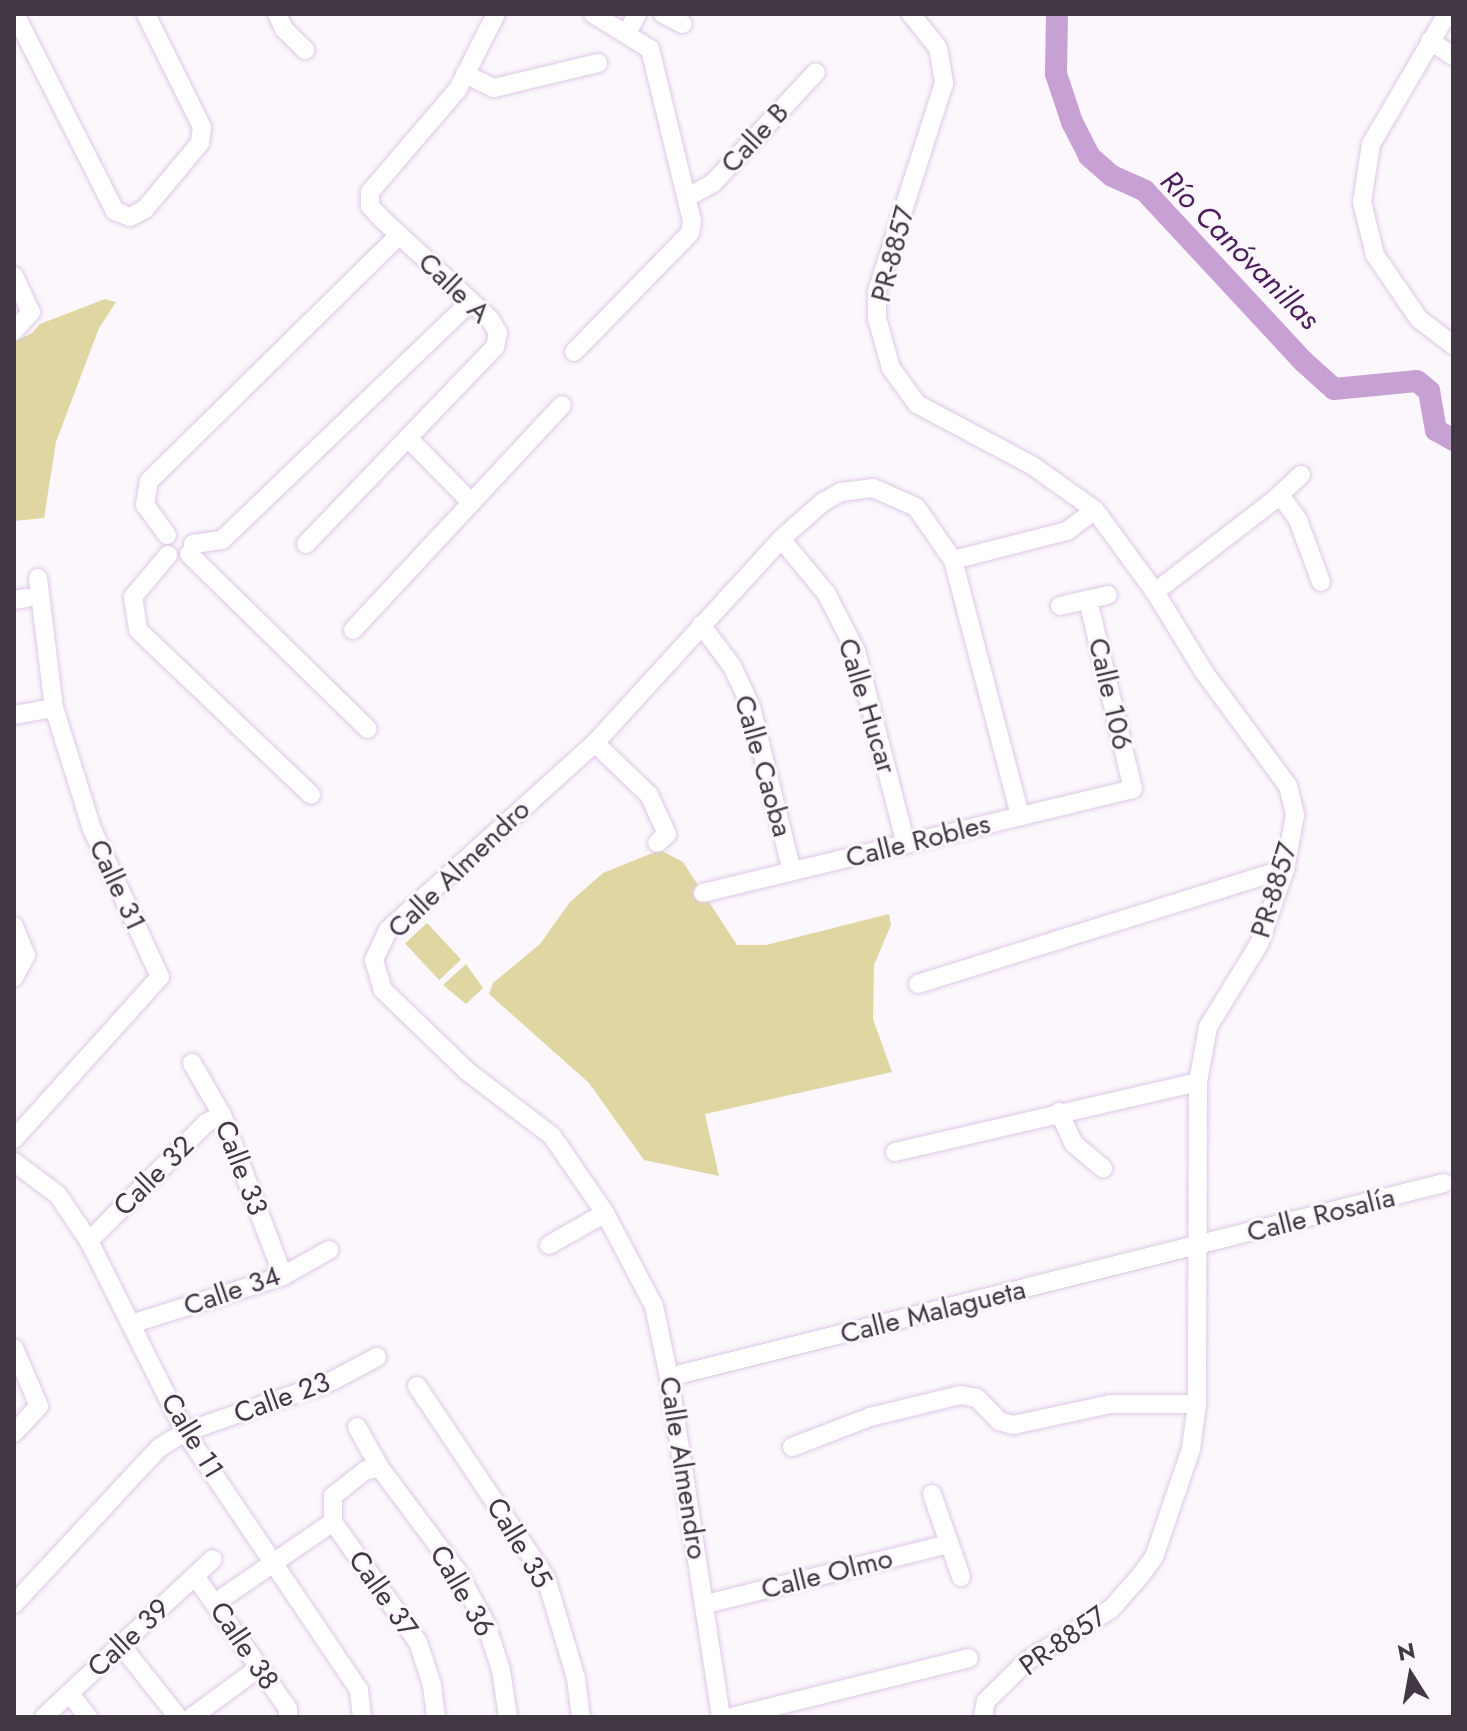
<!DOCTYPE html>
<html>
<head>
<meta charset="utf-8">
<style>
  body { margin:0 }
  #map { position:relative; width:1467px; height:1731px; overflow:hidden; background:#fcf7fd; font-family:Jost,sans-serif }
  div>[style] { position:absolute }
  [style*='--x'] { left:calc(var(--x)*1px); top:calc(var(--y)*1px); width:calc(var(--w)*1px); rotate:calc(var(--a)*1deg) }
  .green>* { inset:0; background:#e0d6a2; transform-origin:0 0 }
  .river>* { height:22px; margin:-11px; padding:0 11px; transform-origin:11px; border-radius:11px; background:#c8a1d4 }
  .roads { filter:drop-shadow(0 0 2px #dfc8e6) drop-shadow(0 0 2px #dfc8e6) }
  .minor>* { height:18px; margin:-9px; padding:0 9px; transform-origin:9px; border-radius:9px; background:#fff }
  span { translate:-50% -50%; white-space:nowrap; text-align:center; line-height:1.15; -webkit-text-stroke:6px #fcf7fd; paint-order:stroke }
  .street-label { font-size:28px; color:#413844 }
  .water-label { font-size:30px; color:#4c1d5a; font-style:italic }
  .frame { position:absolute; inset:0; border:16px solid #413844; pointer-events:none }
  .north { position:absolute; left:1371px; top:1635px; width:80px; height:80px; -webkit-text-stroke:6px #fcf7fd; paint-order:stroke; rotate:349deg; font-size:22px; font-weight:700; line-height:32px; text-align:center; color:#413844 }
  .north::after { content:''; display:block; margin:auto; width:28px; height:36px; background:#413844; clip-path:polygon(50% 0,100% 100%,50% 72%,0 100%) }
</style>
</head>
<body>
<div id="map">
  <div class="green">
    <i style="clip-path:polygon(105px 299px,116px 302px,99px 328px,56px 442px,44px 518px,14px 521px,14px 342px,32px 333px,40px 324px)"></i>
    <i style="clip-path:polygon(660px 850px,683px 862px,737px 945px,766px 945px,889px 914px,891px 925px,874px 965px,873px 1019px,892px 1072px,705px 1114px,719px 1176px,644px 1160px,589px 1083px,489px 994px,493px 983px,540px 944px,570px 902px,603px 873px)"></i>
    <i style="left:427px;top:923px;width:50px;height:30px;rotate:47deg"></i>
    <i style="clip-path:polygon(466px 964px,483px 988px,466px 1004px,443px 985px)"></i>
  </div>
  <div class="river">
    <i style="--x:1057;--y:14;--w:60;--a:91"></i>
    <i style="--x:1056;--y:74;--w:51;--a:71.6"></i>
    <i style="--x:1072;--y:122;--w:38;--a:63"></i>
    <i style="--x:1089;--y:156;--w:30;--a:41"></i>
    <i style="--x:1112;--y:176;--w:36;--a:24"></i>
    <i style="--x:1145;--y:191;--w:233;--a:47.1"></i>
    <i style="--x:1304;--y:362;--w:40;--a:42"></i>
    <i style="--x:1334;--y:389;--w:83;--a:-5.5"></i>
    <i style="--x:1417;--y:381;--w:16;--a:40"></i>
    <i style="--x:1429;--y:391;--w:40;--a:80"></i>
    <i style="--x:1436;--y:430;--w:20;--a:30"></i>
  </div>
  <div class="roads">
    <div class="minor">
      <i style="--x:15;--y:14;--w:221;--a:63.1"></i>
      <i style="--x:115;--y:211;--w:16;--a:22"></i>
      <i style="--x:130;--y:217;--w:17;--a:-28"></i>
      <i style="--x:145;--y:209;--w:86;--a:-50.2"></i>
      <i style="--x:200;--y:143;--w:16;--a:-83"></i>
      <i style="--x:202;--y:127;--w:126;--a:-116.4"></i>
      <i style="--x:277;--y:14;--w:17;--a:65"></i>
      <i style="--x:284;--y:29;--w:30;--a:45"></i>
      <i style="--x:663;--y:14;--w:22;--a:27"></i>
      <i style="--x:911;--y:14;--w:43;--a:51.5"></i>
      <i style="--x:938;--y:48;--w:36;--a:80"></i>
      <i style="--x:944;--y:83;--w:219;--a:107.8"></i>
      <i style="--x:877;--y:292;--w:26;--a:90"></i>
      <i style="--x:877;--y:318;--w:52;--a:74.4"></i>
      <i style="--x:891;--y:368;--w:44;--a:54.2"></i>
      <i style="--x:917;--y:404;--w:132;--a:28.1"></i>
      <i style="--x:1033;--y:466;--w:76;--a:35.4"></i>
      <i style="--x:1095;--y:510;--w:102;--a:53.8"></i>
      <i style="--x:1155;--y:592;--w:94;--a:58.5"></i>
      <i style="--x:1204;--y:672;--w:142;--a:53.6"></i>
      <i style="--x:1288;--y:786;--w:30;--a:76"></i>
      <i style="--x:1295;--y:815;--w:55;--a:100.5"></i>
      <i style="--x:1285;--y:869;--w:79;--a:109.1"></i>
      <i style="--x:1259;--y:944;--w:97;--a:121.6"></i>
      <i style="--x:1208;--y:1027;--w:56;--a:100.3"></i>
      <i style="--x:1198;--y:1082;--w:322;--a:90.2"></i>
      <i style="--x:1197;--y:1404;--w:45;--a:97.6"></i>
      <i style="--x:1191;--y:1449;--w:114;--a:108.9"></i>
      <i style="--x:1154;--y:1557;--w:22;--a:126"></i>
      <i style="--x:1141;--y:1575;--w:45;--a:131.4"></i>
      <i style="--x:1111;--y:1609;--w:97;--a:148.4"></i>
      <i style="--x:1028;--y:1660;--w:59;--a:135.7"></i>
      <i style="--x:986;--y:1701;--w:16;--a:101"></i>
      <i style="--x:1447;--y:14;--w:151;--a:120.3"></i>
      <i style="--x:1371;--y:144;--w:59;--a:98.8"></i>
      <i style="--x:1362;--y:202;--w:55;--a:76.2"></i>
      <i style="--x:1375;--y:255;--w:78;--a:55.5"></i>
      <i style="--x:1419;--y:319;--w:43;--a:37.4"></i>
      <i style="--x:627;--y:33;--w:21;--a:-62"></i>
      <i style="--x:1430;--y:41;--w:27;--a:33"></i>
      <i style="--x:465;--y:74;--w:32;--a:26"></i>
      <i style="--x:494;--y:88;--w:107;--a:-13.5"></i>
      <i style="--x:688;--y:197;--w:29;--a:-29"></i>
      <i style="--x:713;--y:183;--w:151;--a:-47.1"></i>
      <i style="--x:14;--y:276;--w:40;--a:65"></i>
      <i style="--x:31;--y:312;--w:25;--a:132"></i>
      <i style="--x:574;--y:352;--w:166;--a:-45.7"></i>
      <i style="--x:690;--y:233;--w:12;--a:-81"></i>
      <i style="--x:692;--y:221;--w:177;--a:-103.7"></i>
      <i style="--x:650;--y:49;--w:67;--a:-148.4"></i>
      <i style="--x:408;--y:438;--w:90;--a:45.5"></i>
      <i style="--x:1280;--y:495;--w:31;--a:54"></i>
      <i style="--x:1298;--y:520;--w:66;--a:69.6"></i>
      <i style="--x:167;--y:535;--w:37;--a:-126"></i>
      <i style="--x:145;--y:505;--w:24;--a:-81"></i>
      <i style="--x:149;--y:481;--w:351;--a:-44.5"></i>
      <i style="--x:781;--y:539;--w:70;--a:50.2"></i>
      <i style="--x:826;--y:593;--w:65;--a:62.7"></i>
      <i style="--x:856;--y:651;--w:199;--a:75.5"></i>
      <i style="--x:193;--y:544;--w:29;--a:-8"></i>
      <i style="--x:222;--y:540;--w:345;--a:-43.8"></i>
      <i style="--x:306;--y:544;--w:273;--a:-46.2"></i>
      <i style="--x:495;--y:347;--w:14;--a:-78"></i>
      <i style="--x:498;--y:333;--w:16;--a:-120"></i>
      <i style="--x:490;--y:319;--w:147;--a:-137.2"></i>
      <i style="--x:382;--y:219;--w:18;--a:-133"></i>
      <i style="--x:370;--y:206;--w:14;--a:-90"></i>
      <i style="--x:370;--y:192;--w:135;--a:-49.5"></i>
      <i style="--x:458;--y:89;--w:84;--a:-63.1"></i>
      <i style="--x:189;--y:554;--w:250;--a:44.4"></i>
      <i style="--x:168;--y:555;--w:55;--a:129.8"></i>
      <i style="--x:133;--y:597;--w:33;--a:81"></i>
      <i style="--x:138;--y:630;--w:239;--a:43.6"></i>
      <i style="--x:953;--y:560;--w:118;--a:-14.3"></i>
      <i style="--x:1067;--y:531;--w:35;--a:-37"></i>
      <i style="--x:1155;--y:592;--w:150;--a:-37.7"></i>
      <i style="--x:1274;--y:500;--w:37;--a:-43"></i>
      <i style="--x:14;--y:600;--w:13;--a:-9"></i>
      <i style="--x:1060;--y:606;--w:49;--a:-12.9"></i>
      <i style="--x:701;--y:625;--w:51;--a:52.9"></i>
      <i style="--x:732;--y:666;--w:45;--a:65.1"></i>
      <i style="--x:751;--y:707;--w:169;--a:76"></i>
      <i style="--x:353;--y:630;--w:307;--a:-47.1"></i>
      <i style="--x:14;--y:715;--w:41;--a:-9.9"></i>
      <i style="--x:595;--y:743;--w:75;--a:43.9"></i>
      <i style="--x:649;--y:795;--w:43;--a:65.2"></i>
      <i style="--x:667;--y:834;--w:13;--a:138"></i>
      <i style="--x:703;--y:893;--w:442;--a:-13.6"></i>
      <i style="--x:1133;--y:789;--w:194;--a:-103.4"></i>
      <i style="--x:14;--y:926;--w:31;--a:68"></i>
      <i style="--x:26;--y:955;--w:26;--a:118"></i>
      <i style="--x:918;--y:984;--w:385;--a:-17.4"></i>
      <i style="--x:192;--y:1063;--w:60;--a:60"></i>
      <i style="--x:222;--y:1115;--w:172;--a:69.2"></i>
      <i style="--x:1059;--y:1112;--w:35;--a:65"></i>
      <i style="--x:1074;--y:1144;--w:38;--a:40"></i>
      <i style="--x:14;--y:1139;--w:218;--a:-48"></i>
      <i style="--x:160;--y:977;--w:163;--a:-114.7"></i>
      <i style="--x:92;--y:829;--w:127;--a:-107.4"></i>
      <i style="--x:54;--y:708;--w:131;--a:-97"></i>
      <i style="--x:895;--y:1152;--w:311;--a:-13"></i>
      <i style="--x:14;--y:1162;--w:55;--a:36.9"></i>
      <i style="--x:58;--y:1195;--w:55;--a:56"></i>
      <i style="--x:89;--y:1241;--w:214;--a:63.3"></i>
      <i style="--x:185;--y:1432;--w:311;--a:56"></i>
      <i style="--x:359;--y:1690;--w:27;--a:84"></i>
      <i style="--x:89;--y:1241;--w:166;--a:-45.2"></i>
      <i style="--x:206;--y:1123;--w:18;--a:-27"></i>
      <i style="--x:549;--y:1245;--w:64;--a:-29.7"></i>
      <i style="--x:131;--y:1324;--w:159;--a:-17.5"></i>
      <i style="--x:283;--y:1276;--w:53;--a:-29.5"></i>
      <i style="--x:14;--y:1348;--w:63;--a:66.7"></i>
      <i style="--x:39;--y:1406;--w:37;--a:133"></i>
      <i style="--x:669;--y:1377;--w:799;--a:-14.05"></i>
      <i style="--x:417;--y:1386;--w:231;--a:56.1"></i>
      <i style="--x:546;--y:1578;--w:104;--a:73.3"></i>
      <i style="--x:576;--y:1678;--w:39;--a:83"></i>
      <i style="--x:357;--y:1427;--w:47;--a:60.7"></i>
      <i style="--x:792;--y:1447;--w:84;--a:-21"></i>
      <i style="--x:870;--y:1417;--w:93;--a:-13.7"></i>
      <i style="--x:960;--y:1395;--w:17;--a:10"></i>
      <i style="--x:977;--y:1398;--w:32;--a:46"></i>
      <i style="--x:999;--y:1421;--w:15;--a:16"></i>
      <i style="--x:1013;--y:1425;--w:100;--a:-12.1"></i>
      <i style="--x:1111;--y:1404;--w:86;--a:0"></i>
      <i style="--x:932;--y:1494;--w:88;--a:70.7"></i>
      <i style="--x:333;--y:1522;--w:147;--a:54.7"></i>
      <i style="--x:418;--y:1642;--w:45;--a:72"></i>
      <i style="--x:432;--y:1685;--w:32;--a:83"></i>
      <i style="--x:195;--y:1576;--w:162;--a:55"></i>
      <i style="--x:288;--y:1709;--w:8;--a:90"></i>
      <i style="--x:215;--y:1603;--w:143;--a:-34.5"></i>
      <i style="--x:333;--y:1522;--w:26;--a:-90"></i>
      <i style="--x:333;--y:1496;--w:42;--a:-38.2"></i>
      <i style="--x:366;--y:1470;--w:14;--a:-8"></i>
      <i style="--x:380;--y:1468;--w:129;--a:53.2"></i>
      <i style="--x:457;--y:1571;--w:60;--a:61.3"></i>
      <i style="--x:486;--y:1624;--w:48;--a:71.9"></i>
      <i style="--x:501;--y:1670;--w:48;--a:81.5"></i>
      <i style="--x:14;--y:1604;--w:213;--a:-47.1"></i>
      <i style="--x:159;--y:1448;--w:31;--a:-32"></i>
      <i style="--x:185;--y:1432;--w:156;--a:-19.1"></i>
      <i style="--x:332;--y:1381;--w:51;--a:-28.1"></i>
      <i style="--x:706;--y:1604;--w:250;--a:-13.9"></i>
      <i style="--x:120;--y:1644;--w:93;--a:51.5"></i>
      <i style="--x:70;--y:1694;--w:29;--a:52"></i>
      <i style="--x:44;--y:1717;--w:231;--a:-43.1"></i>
      <i style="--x:192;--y:1717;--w:81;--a:-36.4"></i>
      <i style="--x:721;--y:1717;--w:344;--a:-98.7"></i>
      <i style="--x:669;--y:1377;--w:73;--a:-101.9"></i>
      <i style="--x:654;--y:1306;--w:105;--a:-117.8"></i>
      <i style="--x:605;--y:1213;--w:93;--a:-124.5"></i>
      <i style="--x:552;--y:1136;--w:107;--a:-142.6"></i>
      <i style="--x:467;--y:1071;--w:117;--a:-136"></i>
      <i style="--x:383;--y:990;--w:31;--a:-107"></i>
      <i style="--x:374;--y:960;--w:33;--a:-65"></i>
      <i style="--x:388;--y:930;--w:279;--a:-42.1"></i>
      <i style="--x:595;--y:743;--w:276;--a:-47.6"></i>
      <i style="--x:781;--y:539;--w:56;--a:-41.4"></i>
      <i style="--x:823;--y:502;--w:21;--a:-29"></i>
      <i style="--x:841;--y:492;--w:32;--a:-7"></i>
      <i style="--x:873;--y:488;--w:47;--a:23.8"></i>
      <i style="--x:916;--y:507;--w:65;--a:55.1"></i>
      <i style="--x:953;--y:560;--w:265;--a:75.3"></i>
      <i style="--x:731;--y:1717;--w:245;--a:-13.9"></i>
    </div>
  </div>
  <div class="street-label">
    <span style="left:755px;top:138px;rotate:-47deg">Calle B</span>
    <span style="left:893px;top:254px;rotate:-75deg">PR-8857</span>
    <span style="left:454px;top:288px;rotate:44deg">Calle A</span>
    <span style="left:1110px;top:694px;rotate:77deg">Calle 106</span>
    <span style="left:867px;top:706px;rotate:73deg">Calle Hucar</span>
    <span style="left:763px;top:766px;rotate:74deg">Calle Caoba</span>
    <span style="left:918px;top:841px;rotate:-14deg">Calle Robles</span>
    <span style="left:459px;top:869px;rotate:-44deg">Calle Almendro</span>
    <span style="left:117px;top:885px;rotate:65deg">Calle 31</span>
    <span style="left:1274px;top:890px;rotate:-73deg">PR-8857</span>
    <span style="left:241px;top:1168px;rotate:69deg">Calle 33</span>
    <span style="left:154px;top:1176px;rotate:-45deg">Calle 32</span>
    <span style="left:1321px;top:1215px;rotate:-14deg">Calle Rosalía</span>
    <span style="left:232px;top:1291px;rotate:-19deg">Calle 34</span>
    <span style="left:933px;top:1312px;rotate:-14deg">Calle Malagueta</span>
    <span style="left:282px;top:1398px;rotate:-20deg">Calle 23</span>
    <span style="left:192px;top:1436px;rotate:59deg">Calle 11</span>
    <span style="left:683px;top:1468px;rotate:81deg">Calle Almendro</span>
    <span style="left:519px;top:1543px;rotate:59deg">Calle 35</span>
    <span style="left:827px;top:1574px;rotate:-14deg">Calle Olmo</span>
    <span style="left:462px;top:1591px;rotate:60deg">Calle 36</span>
    <span style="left:383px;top:1594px;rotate:55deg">Calle 37</span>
    <span style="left:129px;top:1638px;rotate:-43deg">Calle 39</span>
    <span style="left:1063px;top:1641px;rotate:-35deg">PR-8857</span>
    <span style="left:244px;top:1646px;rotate:56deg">Calle 38</span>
  </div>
  <div class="water-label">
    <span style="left:1240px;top:250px;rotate:45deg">Río Canóvanillas</span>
  </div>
  <div class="frame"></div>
  <div class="north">N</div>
</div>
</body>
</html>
